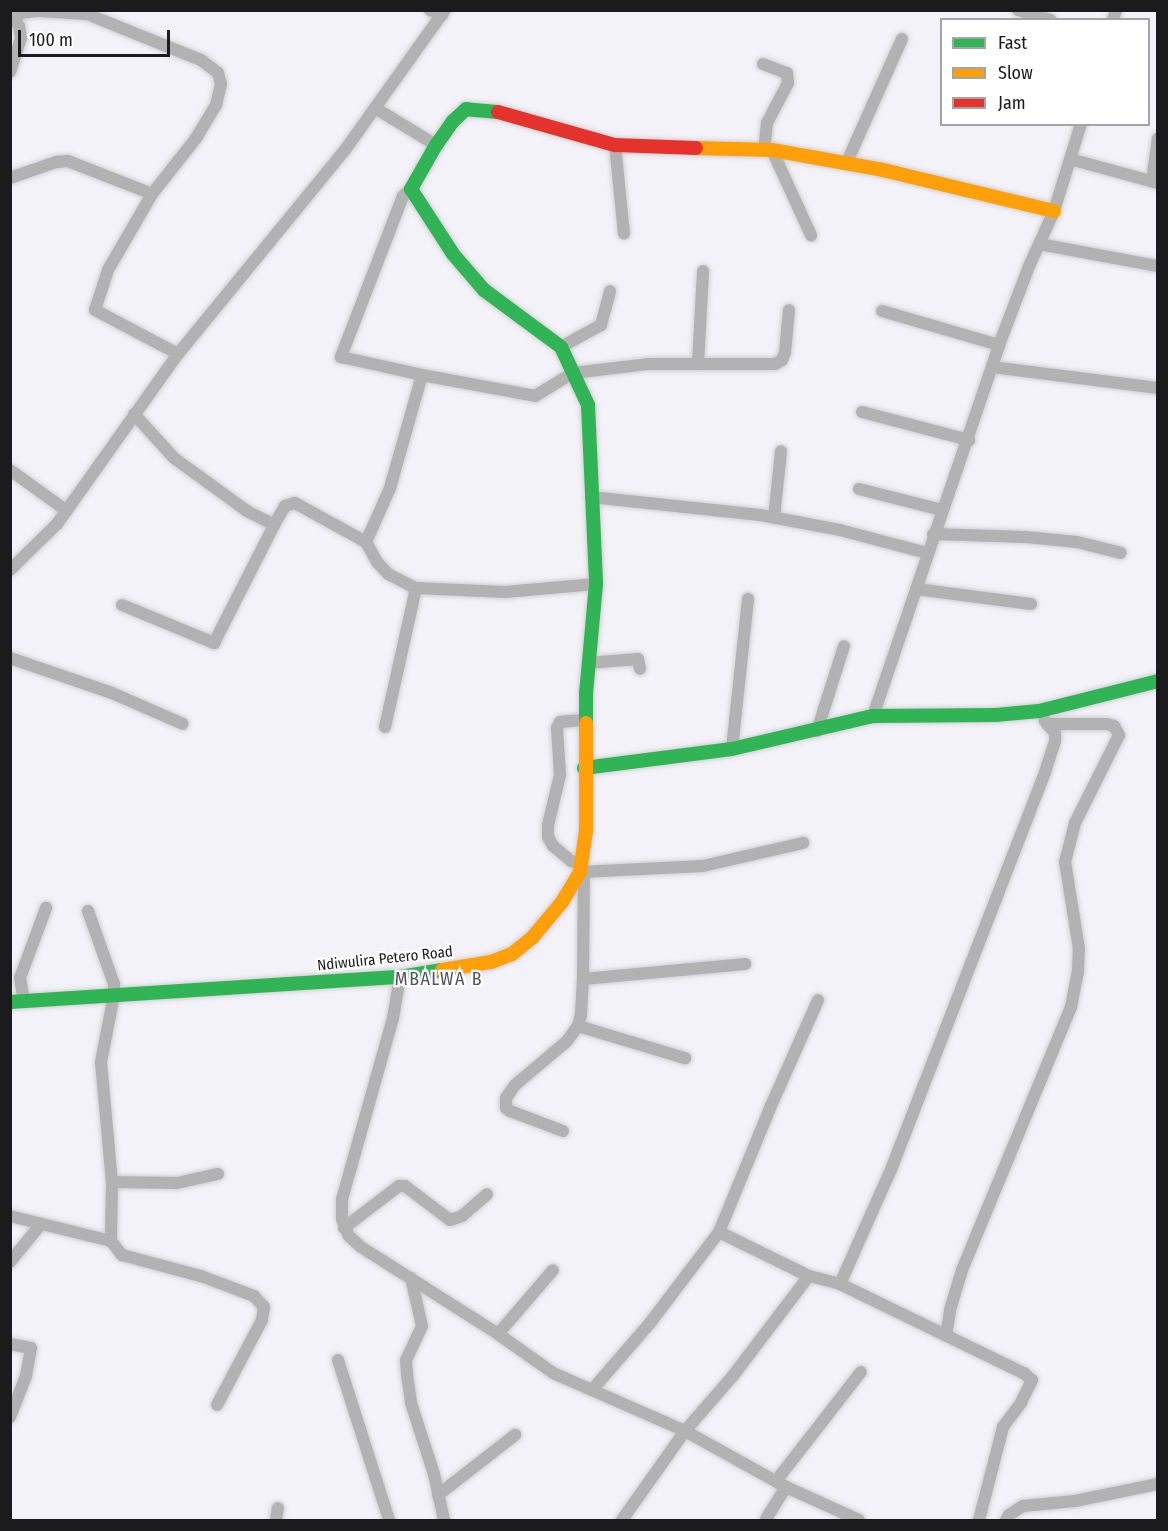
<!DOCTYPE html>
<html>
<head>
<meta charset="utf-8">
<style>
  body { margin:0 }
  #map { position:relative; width:1168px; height:1531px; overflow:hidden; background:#f3f2f8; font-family:"Fira Sans Condensed",sans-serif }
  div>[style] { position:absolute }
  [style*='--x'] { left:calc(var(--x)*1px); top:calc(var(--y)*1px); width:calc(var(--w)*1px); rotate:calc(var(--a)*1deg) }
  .roads { filter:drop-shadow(0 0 2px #d1d0d4) drop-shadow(0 0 2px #d1d0d4) }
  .street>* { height:12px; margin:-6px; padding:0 6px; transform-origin:6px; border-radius:6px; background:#b2b2b2 }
  .fast>* { height:14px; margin:-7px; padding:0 7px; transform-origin:7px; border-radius:7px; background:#30b455 }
  .slow>* { height:14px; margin:-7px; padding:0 7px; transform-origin:7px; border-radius:7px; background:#ff9f0a }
  .jam>* { height:14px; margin:-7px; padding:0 7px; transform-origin:7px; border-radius:7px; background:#e5322d }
  span { translate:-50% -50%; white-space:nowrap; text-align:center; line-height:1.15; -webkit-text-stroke:4.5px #fff; paint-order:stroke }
  .street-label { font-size:15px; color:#1b1b1e }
  .quarter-label { font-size:18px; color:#54525b; letter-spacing:1.5px }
  .frame { position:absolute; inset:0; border:12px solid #1b1b1e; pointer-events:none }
  .legend { position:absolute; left:940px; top:18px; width:210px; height:108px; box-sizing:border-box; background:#fff; border:2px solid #a4a4a5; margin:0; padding:8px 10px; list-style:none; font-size:18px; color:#1b1b1e }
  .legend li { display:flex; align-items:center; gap:12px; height:30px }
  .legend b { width:30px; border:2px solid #a4a4a5 }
  .scale { position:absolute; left:18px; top:30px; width:152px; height:27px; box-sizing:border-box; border:3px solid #1b1b1e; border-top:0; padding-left:8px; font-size:18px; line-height:21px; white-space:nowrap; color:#1b1b1e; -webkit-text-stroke:4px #fff; paint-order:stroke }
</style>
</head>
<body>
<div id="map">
  <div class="roads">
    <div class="street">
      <i style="--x:430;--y:10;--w:13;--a:23"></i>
      <i style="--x:1018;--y:10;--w:34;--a:17"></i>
      <i style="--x:10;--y:18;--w:17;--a:-21"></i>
      <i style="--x:26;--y:12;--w:13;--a:-4"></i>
      <i style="--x:39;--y:11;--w:48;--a:3.6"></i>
      <i style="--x:87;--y:14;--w:123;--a:22"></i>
      <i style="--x:201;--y:60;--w:21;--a:37"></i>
      <i style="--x:218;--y:73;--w:11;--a:75"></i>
      <i style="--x:221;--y:84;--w:22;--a:103"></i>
      <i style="--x:216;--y:105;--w:37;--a:121"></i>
      <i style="--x:197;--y:137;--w:73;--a:128.3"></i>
      <i style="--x:152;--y:194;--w:88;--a:120.1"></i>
      <i style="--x:108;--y:270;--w:42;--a:108"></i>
      <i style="--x:95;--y:310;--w:94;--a:27.9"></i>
      <i style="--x:1113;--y:20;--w:10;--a:-73"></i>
      <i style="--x:763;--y:64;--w:26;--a:21"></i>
      <i style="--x:787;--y:73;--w:10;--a:84"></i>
      <i style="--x:788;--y:83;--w:45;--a:117.7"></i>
      <i style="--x:767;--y:123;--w:27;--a:96"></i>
      <i style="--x:10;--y:72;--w:36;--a:-72"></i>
      <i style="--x:21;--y:38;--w:12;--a:-99"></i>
      <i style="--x:19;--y:26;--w:10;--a:-127"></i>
      <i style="--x:375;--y:108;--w:71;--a:31.2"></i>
      <i style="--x:615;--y:145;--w:89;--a:84.2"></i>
      <i style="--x:772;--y:150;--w:94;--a:65.4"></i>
      <i style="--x:1070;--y:159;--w:91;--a:15.3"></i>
      <i style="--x:846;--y:164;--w:137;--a:-65.9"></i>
      <i style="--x:10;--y:178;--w:49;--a:-19.2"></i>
      <i style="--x:56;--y:162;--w:12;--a:-5"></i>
      <i style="--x:68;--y:161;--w:90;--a:21.4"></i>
      <i style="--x:1152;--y:181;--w:43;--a:-82.1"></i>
      <i style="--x:411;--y:189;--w:11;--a:139"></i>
      <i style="--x:403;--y:196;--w:173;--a:111.1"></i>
      <i style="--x:341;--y:357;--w:83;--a:12.5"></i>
      <i style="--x:1039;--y:244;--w:121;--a:10.5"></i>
      <i style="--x:882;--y:311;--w:122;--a:16.2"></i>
      <i style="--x:561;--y:347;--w:46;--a:-28.8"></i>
      <i style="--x:601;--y:325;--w:35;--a:-75"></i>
      <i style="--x:698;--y:364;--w:93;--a:-86.9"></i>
      <i style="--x:992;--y:367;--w:167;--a:7.2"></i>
      <i style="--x:862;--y:412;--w:111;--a:14.7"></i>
      <i style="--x:134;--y:414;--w:59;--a:47.7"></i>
      <i style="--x:174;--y:458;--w:90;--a:36"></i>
      <i style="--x:247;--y:511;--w:30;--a:27"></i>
      <i style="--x:274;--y:525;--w:22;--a:-60"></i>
      <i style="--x:285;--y:506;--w:10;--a:-17"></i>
      <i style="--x:295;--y:503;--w:81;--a:28.8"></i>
      <i style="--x:366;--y:542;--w:59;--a:-66"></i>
      <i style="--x:390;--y:488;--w:117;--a:-74.2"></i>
      <i style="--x:422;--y:375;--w:115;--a:10.5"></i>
      <i style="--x:535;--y:396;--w:44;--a:-31.2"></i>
      <i style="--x:573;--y:373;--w:77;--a:-6.8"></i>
      <i style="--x:649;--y:364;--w:126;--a:0"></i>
      <i style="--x:775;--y:364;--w:8;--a:-30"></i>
      <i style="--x:782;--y:360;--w:9;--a:-69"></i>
      <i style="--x:785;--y:352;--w:42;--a:-84.6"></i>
      <i style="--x:10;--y:470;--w:70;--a:35.7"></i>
      <i style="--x:859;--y:489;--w:86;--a:14.2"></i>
      <i style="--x:591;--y:497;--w:170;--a:6.1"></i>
      <i style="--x:760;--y:515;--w:81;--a:10.6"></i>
      <i style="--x:840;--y:530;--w:90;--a:14.8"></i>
      <i style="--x:774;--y:518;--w:67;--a:-84"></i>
      <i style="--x:933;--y:534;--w:93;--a:1.8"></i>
      <i style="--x:1026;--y:537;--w:51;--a:5.6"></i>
      <i style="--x:1077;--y:542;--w:45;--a:14"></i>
      <i style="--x:366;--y:542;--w:23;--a:61"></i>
      <i style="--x:377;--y:562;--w:16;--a:47"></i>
      <i style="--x:388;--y:574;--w:31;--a:27"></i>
      <i style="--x:416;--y:588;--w:89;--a:2.6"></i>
      <i style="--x:505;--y:592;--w:91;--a:-5"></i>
      <i style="--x:10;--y:570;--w:66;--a:-44.4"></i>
      <i style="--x:57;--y:524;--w:209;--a:-54.6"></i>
      <i style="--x:178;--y:354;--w:264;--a:-50.7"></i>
      <i style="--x:345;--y:150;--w:172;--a:-54.5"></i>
      <i style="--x:916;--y:589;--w:116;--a:7.4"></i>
      <i style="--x:122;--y:605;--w:100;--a:22.4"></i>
      <i style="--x:214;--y:643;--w:132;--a:-63"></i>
      <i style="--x:10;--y:658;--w:108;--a:18.9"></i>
      <i style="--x:112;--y:693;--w:77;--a:23.6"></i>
      <i style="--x:588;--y:663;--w:50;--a:-4.6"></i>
      <i style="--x:638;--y:659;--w:10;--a:79"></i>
      <i style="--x:873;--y:716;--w:392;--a:-71.2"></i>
      <i style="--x:999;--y:345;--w:87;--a:-69.1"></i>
      <i style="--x:1030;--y:264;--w:58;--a:-65.6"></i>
      <i style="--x:1054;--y:211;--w:91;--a:-72.8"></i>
      <i style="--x:385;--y:727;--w:142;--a:-77.4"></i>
      <i style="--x:817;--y:731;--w:89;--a:-72.4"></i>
      <i style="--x:732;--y:749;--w:151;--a:-83.9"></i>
      <i style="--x:581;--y:864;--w:10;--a:-163"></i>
      <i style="--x:571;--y:861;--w:23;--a:-140"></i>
      <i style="--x:553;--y:846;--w:10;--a:-119"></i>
      <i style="--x:548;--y:837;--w:12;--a:-90"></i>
      <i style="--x:548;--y:825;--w:51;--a:-76.5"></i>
      <i style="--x:560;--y:775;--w:47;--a:-93.7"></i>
      <i style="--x:557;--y:728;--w:7;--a:-63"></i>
      <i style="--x:560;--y:722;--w:25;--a:-5"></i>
      <i style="--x:580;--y:872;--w:123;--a:-2.8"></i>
      <i style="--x:703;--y:866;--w:103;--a:-13"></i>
      <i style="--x:88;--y:911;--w:77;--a:70.4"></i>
      <i style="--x:114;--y:984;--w:11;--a:90"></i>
      <i style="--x:114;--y:995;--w:68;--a:101"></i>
      <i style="--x:101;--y:1062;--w:121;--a:84.8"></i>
      <i style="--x:112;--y:1182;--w:59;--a:91"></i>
      <i style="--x:111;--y:1241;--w:18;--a:52"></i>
      <i style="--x:122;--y:1255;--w:82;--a:14.9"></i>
      <i style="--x:201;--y:1276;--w:57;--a:20.7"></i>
      <i style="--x:254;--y:1296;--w:15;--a:48"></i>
      <i style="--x:264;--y:1307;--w:13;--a:99"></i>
      <i style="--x:262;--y:1320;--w:96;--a:117.9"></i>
      <i style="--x:400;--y:977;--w:42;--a:99.7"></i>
      <i style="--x:393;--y:1018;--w:188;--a:105.7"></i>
      <i style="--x:342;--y:1199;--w:20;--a:90"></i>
      <i style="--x:342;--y:1219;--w:18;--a:68"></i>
      <i style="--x:349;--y:1236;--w:16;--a:43"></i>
      <i style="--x:361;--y:1247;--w:162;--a:32.4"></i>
      <i style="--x:498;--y:1334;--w:67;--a:35.3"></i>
      <i style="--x:553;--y:1373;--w:144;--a:23.7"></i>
      <i style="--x:685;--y:1431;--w:115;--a:29"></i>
      <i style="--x:786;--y:1487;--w:80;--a:24.3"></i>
      <i style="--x:583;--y:979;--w:163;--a:-5.3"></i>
      <i style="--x:24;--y:1001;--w:23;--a:-100"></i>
      <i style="--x:20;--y:978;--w:75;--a:-69.6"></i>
      <i style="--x:578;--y:1026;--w:112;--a:16.7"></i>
      <i style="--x:563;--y:1131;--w:57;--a:-159.3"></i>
      <i style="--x:510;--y:1111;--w:5;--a:-143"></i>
      <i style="--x:506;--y:1108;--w:10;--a:-90"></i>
      <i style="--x:506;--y:1098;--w:16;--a:-55"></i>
      <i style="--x:515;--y:1085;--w:68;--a:-40.2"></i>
      <i style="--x:567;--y:1041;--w:19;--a:-54"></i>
      <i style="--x:578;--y:1026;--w:11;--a:-75"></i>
      <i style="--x:581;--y:1015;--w:36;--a:-87"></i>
      <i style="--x:583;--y:979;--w:107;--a:-89.5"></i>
      <i style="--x:112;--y:1182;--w:65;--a:0.9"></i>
      <i style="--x:177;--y:1183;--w:42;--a:-12.4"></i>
      <i style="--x:10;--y:1216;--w:104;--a:13.9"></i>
      <i style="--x:344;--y:1228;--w:69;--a:-37.4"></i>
      <i style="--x:399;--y:1186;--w:6;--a:0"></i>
      <i style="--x:405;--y:1186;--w:56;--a:37.1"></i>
      <i style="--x:450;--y:1220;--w:13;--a:-18"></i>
      <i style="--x:462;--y:1216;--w:33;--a:-41"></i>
      <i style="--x:719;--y:1232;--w:100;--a:26.1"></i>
      <i style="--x:809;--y:1276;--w:32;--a:14"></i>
      <i style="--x:840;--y:1284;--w:206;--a:25.9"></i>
      <i style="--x:1025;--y:1374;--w:9;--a:41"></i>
      <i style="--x:1032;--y:1380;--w:25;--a:116"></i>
      <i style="--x:1021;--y:1403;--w:30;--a:127"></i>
      <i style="--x:1003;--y:1427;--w:96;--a:104.5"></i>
      <i style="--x:10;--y:1262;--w:49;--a:-50.8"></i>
      <i style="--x:411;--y:1278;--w:49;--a:77.1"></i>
      <i style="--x:422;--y:1326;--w:38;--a:115"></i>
      <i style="--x:406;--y:1360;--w:14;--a:86"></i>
      <i style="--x:407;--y:1374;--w:29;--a:82"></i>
      <i style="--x:411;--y:1403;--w:75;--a:72.1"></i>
      <i style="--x:434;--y:1474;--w:47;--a:77.7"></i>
      <i style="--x:840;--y:1284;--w:128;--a:-66"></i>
      <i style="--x:892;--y:1167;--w:424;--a:-68.8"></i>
      <i style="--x:1045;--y:772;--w:33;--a:-72"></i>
      <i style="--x:1055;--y:741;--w:8;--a:-90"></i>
      <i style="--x:1055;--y:733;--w:16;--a:-130"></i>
      <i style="--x:498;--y:1334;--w:84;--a:-49.3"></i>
      <i style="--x:946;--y:1336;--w:26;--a:-81"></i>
      <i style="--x:950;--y:1310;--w:42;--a:-73.3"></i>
      <i style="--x:962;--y:1270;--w:285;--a:-67.5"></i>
      <i style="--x:1071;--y:1007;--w:36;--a:-79"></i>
      <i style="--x:1078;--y:972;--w:23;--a:-88"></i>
      <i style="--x:1079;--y:949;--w:88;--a:-99.1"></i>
      <i style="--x:1065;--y:862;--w:40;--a:-75.6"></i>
      <i style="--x:1075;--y:823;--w:98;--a:-63.4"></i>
      <i style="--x:1119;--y:735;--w:10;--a:-119"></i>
      <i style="--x:1114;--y:726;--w:7;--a:-164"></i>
      <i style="--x:1107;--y:724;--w:60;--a:180"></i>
      <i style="--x:10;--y:1344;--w:21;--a:11"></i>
      <i style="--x:31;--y:1348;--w:28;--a:100"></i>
      <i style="--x:26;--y:1376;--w:44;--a:111.3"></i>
      <i style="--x:338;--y:1360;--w:168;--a:72.3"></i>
      <i style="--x:592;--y:1390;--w:89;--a:-49.1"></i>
      <i style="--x:650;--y:1323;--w:114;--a:-52.8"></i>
      <i style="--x:719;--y:1232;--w:134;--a:-67.6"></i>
      <i style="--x:770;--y:1108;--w:118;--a:-66"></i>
      <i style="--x:776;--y:1481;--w:138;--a:-52.1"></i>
      <i style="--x:438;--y:1495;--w:98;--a:-37.9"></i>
      <i style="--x:766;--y:1519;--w:38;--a:-58"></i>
      <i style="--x:276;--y:1520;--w:12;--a:-81"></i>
      <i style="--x:622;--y:1520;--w:109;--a:-54.7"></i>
      <i style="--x:685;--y:1431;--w:72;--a:-49"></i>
      <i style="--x:732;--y:1377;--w:127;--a:-52.7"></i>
      <i style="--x:1006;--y:1520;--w:6;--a:-59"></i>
      <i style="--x:1009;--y:1515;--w:17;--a:-33"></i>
      <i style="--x:1023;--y:1506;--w:52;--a:-5.5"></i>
      <i style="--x:1075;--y:1501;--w:85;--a:-11.6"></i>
    </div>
    <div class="fast">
      <i style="--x:498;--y:112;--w:32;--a:-175"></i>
      <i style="--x:466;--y:109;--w:18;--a:137"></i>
      <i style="--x:453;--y:121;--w:29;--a:125"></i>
      <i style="--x:436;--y:145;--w:51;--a:119.6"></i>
      <i style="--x:411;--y:189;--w:77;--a:57.1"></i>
      <i style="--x:453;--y:254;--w:48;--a:49.3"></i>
      <i style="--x:484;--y:290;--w:96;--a:36.5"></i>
      <i style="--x:561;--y:347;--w:64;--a:65"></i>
      <i style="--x:588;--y:405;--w:179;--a:87.4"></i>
      <i style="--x:596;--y:584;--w:109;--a:95.2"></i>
      <i style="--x:586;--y:693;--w:30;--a:90"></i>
      <i style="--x:584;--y:768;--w:149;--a:-7.3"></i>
      <i style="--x:732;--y:749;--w:145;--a:-13.2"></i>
      <i style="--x:873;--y:716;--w:123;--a:-0.5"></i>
      <i style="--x:996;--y:715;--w:43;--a:-5.3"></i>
      <i style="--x:1039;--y:711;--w:123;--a:-14.1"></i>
      <i style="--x:10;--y:1002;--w:391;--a:-3.7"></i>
      <i style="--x:400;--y:977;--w:43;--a:-9.5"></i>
    </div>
    <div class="slow">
      <i style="--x:696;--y:148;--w:76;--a:1.5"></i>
      <i style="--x:772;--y:150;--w:35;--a:10"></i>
      <i style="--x:806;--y:156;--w:78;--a:10.3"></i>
      <i style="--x:883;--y:170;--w:176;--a:13.5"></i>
      <i style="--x:442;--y:970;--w:50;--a:-9.3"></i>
      <i style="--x:491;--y:962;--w:22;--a:-21"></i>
      <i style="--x:512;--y:954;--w:26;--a:-39"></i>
      <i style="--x:532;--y:938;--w:47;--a:-50.2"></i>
      <i style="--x:562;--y:902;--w:35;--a:-59"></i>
      <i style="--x:580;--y:872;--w:41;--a:-81.7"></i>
      <i style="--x:586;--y:831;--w:108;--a:-90"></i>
    </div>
    <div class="jam">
      <i style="--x:498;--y:112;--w:122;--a:15.8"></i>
      <i style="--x:615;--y:145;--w:81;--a:2.1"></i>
    </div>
  </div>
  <div class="street-label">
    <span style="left:385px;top:959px;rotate:-6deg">Ndiwulira Petero Road</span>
  </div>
  <div class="quarter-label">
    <span style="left:439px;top:979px">MBALWA B</span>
  </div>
  <div class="frame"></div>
  <ul class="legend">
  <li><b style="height:8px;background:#30b455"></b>Fast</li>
  <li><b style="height:8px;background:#ff9f0a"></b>Slow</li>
  <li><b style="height:8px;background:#e5322d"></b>Jam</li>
  </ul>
  <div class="scale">100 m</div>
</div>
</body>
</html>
